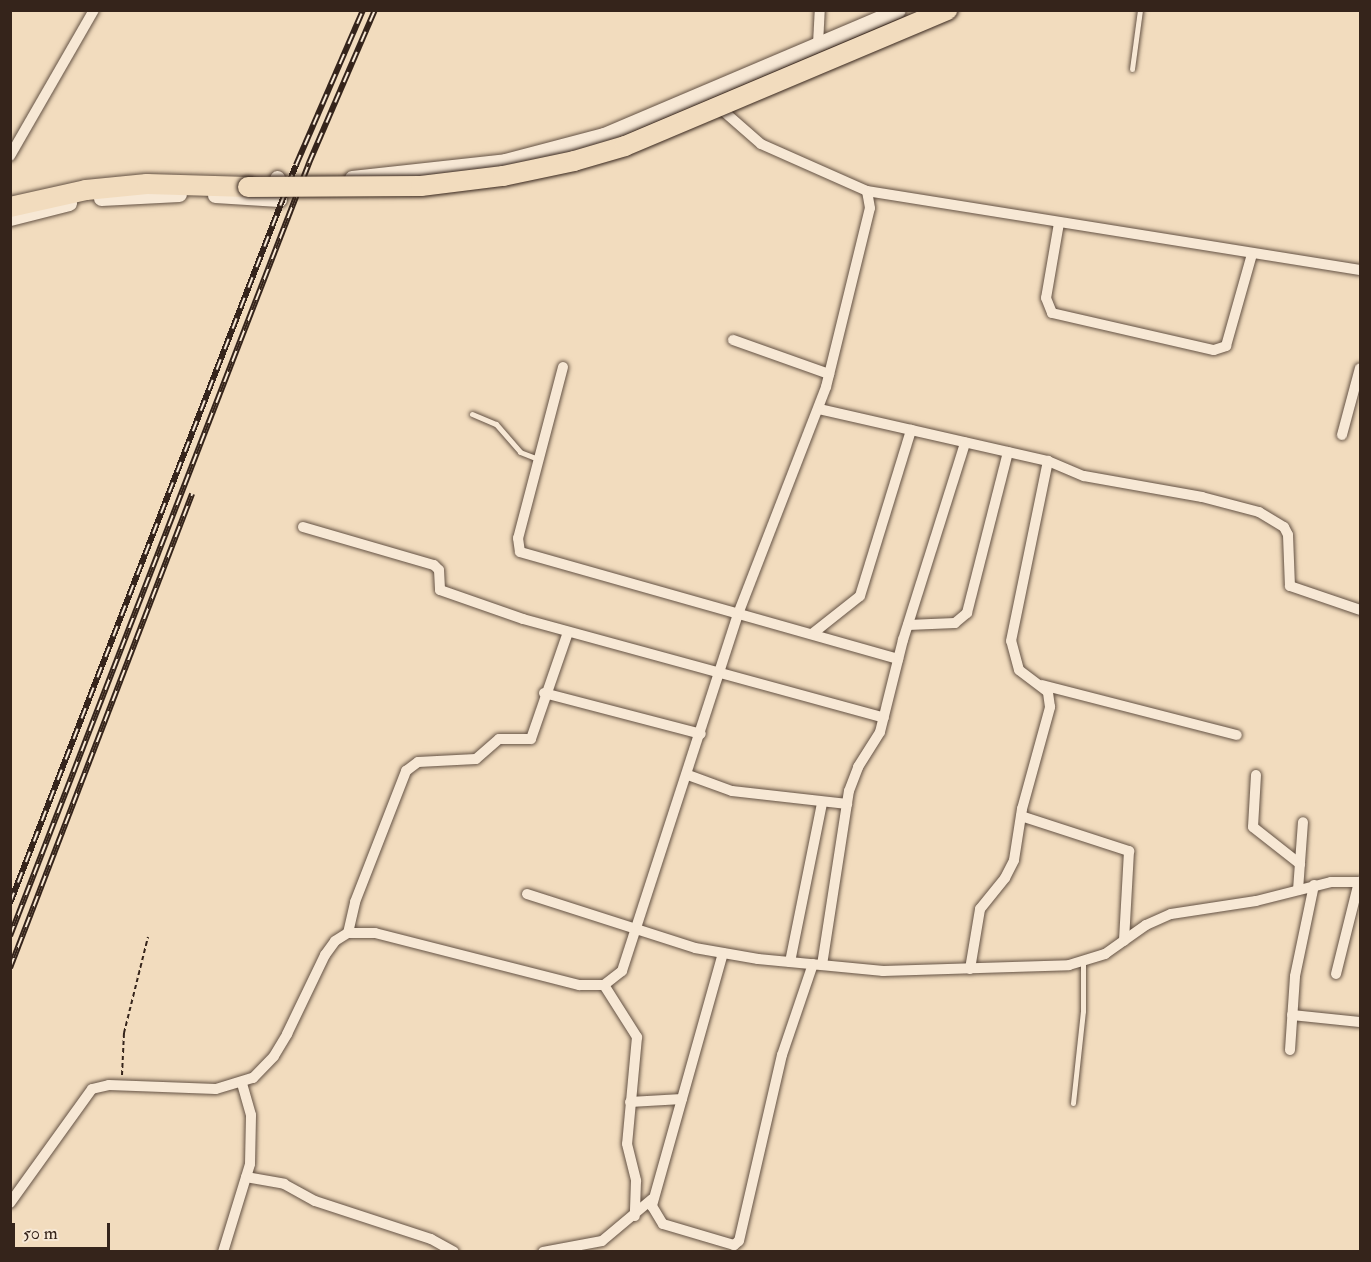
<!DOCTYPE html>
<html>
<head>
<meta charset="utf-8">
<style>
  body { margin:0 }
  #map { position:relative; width:1371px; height:1262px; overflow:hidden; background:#f2dcbe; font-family:"IM FELL Double Pica",serif }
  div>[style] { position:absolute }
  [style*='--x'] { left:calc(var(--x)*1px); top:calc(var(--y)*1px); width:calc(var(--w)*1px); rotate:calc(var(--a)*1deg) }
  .path>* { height:2px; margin-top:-1px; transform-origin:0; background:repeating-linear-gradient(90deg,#35241b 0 4.5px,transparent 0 7.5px) }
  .roads { filter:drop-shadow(0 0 2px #645244) drop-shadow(0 0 2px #645244) }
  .lane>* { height:5px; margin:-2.5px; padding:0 2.5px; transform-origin:2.5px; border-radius:2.5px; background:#f7e8d5 }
  .street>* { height:10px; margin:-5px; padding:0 5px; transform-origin:5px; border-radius:5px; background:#f7e8d5 }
  .secondary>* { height:15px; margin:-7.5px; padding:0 7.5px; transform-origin:7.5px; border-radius:7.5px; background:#f7e8d5 }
  .highway>* { height:20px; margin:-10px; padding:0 10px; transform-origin:10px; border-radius:10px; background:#f2dcbe }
  .rail>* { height:6px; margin-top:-3px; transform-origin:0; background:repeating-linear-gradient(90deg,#f7e8d5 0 11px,#35241b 0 22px); box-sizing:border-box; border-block:2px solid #35241b }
  .bridges { filter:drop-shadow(0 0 2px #35241b) drop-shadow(0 0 2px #35241b) }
  .highway-bridge>* { height:20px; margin:-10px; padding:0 10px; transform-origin:10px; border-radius:10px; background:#f2dcbe }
  span { translate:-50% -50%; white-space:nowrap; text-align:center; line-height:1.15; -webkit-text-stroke:6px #f7e8d5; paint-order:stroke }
  .frame { position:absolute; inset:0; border:12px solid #35241b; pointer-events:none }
  .scale { position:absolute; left:12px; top:1223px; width:98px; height:27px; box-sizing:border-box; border:3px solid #35241b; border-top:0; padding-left:8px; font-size:18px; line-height:21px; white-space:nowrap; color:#35241b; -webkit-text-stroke:4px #f7e8d5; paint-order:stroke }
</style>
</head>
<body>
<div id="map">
  <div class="path">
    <i style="--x:122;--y:1075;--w:42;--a:-87.3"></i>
    <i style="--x:124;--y:1033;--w:99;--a:-76"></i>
  </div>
  <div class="roads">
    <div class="lane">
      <i style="--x:1132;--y:69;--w:60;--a:-82.3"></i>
      <i style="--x:472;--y:414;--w:26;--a:23"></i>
      <i style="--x:496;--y:424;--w:37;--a:49"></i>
      <i style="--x:520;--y:452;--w:19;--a:21"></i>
      <i style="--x:1073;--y:1103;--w:93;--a:-83.8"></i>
      <i style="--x:1083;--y:1011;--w:49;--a:-90"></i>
    </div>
    <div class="street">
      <i style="--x:818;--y:44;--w:34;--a:-87"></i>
      <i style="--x:10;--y:156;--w:168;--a:-60.1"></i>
      <i style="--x:867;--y:191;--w:499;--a:9.1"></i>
      <i style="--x:1059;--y:223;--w:76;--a:99.8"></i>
      <i style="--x:1046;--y:298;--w:16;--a:68"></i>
      <i style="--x:1052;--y:313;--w:166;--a:12.9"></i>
      <i style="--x:1214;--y:350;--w:13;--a:-18"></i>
      <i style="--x:1226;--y:346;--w:96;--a:-74.2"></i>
      <i style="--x:733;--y:340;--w:102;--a:19.5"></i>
      <i style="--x:563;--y:367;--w:177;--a:104.7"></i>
      <i style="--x:518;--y:538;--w:14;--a:82"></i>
      <i style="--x:520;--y:552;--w:393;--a:15.8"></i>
      <i style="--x:819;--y:409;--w:235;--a:12.8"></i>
      <i style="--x:1048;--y:461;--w:39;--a:23"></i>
      <i style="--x:1084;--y:476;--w:120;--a:10.1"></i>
      <i style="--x:1202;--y:497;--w:59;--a:14.7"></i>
      <i style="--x:1259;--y:512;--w:29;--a:31"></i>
      <i style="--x:1284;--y:527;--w:9;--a:63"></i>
      <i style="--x:1288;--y:535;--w:51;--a:87.8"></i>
      <i style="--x:1290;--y:586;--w:74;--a:18.9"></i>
      <i style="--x:1342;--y:435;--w:69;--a:-75"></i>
      <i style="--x:303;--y:527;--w:136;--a:16.2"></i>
      <i style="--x:434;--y:565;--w:7;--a:45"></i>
      <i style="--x:439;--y:570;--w:20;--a:87"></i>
      <i style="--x:440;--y:590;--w:88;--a:19.3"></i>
      <i style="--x:523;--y:619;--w:374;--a:15.3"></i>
      <i style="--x:908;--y:625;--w:47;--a:-2.4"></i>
      <i style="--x:955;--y:623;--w:16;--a:-40"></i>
      <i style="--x:967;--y:613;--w:166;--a:-75.7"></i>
      <i style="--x:812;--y:634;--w:61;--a:-38.4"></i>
      <i style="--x:860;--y:596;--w:174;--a:-72.9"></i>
      <i style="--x:1042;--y:685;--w:201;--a:14.4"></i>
      <i style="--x:544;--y:693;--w:162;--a:14.6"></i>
      <i style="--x:688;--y:775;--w:47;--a:20"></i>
      <i style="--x:732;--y:791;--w:116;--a:6.4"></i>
      <i style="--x:1256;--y:775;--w:52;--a:93.3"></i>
      <i style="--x:1253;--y:827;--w:60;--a:38.2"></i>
      <i style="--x:1021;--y:816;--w:114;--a:18"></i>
      <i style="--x:1129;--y:851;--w:90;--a:93.2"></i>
      <i style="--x:1298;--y:890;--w:68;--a:-85.8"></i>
      <i style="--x:527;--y:894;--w:176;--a:17.8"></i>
      <i style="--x:695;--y:948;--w:64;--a:9.9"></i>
      <i style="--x:758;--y:959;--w:126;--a:5.5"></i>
      <i style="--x:883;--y:971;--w:186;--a:-1.8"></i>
      <i style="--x:1069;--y:965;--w:38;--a:-17"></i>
      <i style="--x:1105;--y:954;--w:50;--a:-35.3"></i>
      <i style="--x:1146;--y:925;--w:27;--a:-24"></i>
      <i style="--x:1171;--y:914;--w:86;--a:-8.7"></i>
      <i style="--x:1256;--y:901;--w:77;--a:-14.2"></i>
      <i style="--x:1331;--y:882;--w:29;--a:0"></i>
      <i style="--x:348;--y:933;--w:32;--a:-77"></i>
      <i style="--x:355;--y:902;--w:141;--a:-68.7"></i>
      <i style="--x:406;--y:771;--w:15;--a:-37"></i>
      <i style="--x:418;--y:762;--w:58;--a:-3"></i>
      <i style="--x:476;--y:759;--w:30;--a:-41"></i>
      <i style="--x:499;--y:739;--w:32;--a:0"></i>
      <i style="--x:531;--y:739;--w:113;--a:-70.9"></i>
      <i style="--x:723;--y:953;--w:263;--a:105.7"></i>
      <i style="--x:652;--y:1206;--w:21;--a:59"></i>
      <i style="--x:663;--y:1224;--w:74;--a:16.5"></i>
      <i style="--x:734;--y:1245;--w:6;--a:-39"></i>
      <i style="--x:739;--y:1241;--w:191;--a:-77"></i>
      <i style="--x:782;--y:1055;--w:96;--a:-71.2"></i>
      <i style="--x:790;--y:962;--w:162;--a:-78.6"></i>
      <i style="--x:822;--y:965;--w:176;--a:-81.2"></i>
      <i style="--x:849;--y:791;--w:26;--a:-69"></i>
      <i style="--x:858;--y:767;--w:41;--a:-57.8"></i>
      <i style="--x:880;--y:732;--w:95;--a:-76"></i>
      <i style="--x:903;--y:640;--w:207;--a:-72.5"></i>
      <i style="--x:970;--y:969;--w:61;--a:-80.5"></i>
      <i style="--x:980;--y:909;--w:40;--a:-51"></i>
      <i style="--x:1005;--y:878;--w:20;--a:-63"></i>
      <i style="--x:1014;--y:860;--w:52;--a:-81.1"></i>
      <i style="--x:1022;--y:809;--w:106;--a:-74.6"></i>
      <i style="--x:1050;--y:707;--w:15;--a:-98"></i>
      <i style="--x:1048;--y:692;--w:36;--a:-143"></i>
      <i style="--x:1019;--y:670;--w:30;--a:-105"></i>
      <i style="--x:1011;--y:641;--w:184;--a:-78.4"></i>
      <i style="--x:1336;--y:974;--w:95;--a:-76"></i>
      <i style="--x:604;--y:985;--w:62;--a:57.6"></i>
      <i style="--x:637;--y:1037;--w:107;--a:95.3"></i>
      <i style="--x:627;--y:1144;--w:38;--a:76"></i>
      <i style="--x:636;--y:1181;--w:35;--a:92"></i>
      <i style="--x:1292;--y:1015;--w:68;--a:5.9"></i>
      <i style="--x:1290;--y:1050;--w:74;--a:-86.1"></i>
      <i style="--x:1295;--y:976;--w:93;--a:-78.2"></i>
      <i style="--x:630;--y:1102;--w:52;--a:-3.3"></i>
      <i style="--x:246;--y:1177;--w:39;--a:10"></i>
      <i style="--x:284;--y:1184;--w:35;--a:29"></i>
      <i style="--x:315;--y:1201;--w:122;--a:18.1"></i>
      <i style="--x:431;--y:1239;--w:26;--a:29"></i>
      <i style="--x:10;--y:1203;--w:140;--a:-54.3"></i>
      <i style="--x:92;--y:1089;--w:17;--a:-13"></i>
      <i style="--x:109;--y:1085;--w:107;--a:2.1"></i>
      <i style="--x:216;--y:1089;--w:39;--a:-17"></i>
      <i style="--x:253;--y:1078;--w:30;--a:-46"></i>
      <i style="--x:274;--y:1056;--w:26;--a:-59"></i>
      <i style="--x:287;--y:1034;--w:88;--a:-64.3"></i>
      <i style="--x:325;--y:955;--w:17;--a:-54"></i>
      <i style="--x:335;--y:941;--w:15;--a:-32"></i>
      <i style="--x:348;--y:933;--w:27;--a:0"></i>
      <i style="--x:375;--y:933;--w:211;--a:14.3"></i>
      <i style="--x:579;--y:985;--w:25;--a:0"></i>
      <i style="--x:604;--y:985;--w:23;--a:-38"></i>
      <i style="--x:622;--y:971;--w:375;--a:-72"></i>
      <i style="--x:738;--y:614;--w:243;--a:-68.8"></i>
      <i style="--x:826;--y:387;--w:184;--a:-76.2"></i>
      <i style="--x:870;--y:208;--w:17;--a:-100"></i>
      <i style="--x:867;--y:191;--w:116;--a:-156.1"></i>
      <i style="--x:761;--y:144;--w:52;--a:-138.9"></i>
      <i style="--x:223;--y:1252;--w:92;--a:-72.9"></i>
      <i style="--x:250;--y:1164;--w:49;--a:-88.8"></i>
      <i style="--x:251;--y:1115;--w:32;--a:-106"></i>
      <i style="--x:543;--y:1252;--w:60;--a:-10.6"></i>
      <i style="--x:602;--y:1241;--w:65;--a:-40"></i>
    </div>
    <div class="secondary">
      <i style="--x:352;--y:178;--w:154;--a:-6.3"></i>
      <i style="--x:505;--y:161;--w:102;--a:-14.7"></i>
      <i style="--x:604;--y:135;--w:319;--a:-23"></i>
      <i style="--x:215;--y:195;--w:64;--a:3.6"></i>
      <i style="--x:279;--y:199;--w:21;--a:-95"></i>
      <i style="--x:101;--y:198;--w:78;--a:-2.9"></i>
      <i style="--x:10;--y:218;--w:61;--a:-14.3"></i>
    </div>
    <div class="highway">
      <i style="--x:10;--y:207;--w:78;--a:-12.6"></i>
      <i style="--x:86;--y:190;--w:61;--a:-5.6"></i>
      <i style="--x:147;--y:184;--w:101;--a:1.7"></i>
    </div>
  </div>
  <div class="rail">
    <i style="--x:10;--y:903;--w:791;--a:-68.82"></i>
    <i style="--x:296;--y:165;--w:169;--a:-66.6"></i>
    <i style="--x:10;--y:936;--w:829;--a:-68.85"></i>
    <i style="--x:309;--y:163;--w:167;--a:-66.7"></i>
    <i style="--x:10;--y:968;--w:508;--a:-68.99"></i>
  </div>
  <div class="bridges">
    <div class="highway-bridge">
      <i style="--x:248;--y:187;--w:173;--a:-0.3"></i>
      <i style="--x:421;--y:186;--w:83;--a:-7"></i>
      <i style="--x:503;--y:176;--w:73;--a:-11.9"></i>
      <i style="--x:574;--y:161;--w:53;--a:-16.4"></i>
      <i style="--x:625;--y:146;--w:350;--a:-22.9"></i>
    </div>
  </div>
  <div class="frame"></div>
  <div class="scale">50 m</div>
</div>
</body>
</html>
